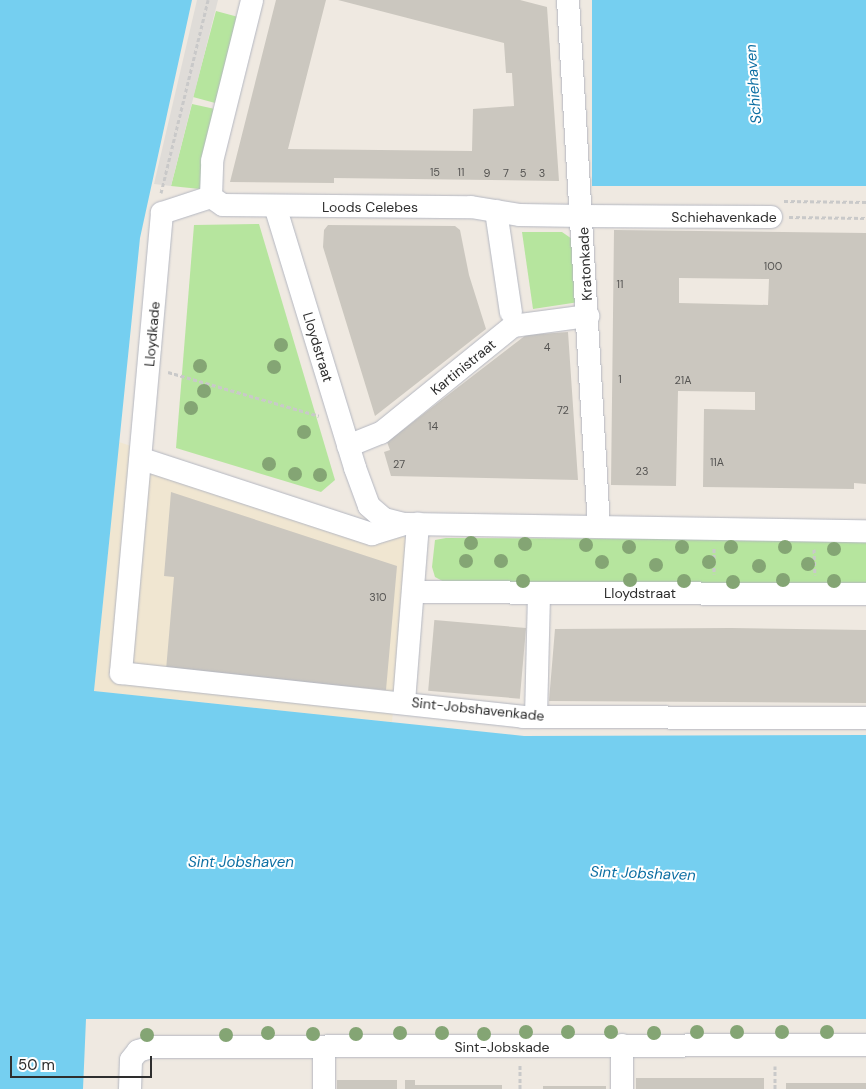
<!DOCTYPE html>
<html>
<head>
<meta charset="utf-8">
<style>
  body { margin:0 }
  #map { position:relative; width:866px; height:1089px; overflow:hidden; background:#efe9e1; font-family:"DM Sans",sans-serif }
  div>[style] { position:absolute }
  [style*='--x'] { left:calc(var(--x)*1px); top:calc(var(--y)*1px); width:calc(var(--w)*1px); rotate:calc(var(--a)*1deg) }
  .education>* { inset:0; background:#f0e6d1 }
  .green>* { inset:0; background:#b6e59e; transform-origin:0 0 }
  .plaza>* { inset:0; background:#dfdcd8 }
  .water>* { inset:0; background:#75cff0; transform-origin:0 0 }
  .building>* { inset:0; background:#cbc7bf; transform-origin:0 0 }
  .path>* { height:3px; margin-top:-1.5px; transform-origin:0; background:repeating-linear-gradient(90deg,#c9c9c9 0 4px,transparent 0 6.5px) }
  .roads { filter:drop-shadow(0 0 1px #b4b7c1) drop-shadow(0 0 1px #b4b7c1) }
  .minor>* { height:22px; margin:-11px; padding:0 11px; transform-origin:11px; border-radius:11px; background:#fff }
  .trees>* { width:14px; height:14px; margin:-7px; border-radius:50%; background:#84a574 }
  span { translate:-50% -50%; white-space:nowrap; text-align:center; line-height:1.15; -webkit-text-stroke:4px #fff; paint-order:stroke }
  .number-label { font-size:11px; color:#555452 }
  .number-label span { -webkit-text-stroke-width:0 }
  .street-label { font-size:14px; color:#2e2e2e }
  .water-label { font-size:15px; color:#0d6fa3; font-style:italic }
  .scale { position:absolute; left:10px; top:1056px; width:142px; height:22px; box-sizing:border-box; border:2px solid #2e2e2e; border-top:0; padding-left:6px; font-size:15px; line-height:18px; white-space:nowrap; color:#2e2e2e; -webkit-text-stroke:4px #fff; paint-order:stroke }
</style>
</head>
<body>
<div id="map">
  <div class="education">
    <i style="clip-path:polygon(119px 442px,407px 538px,392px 722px,94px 691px)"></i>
  </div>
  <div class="green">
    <i style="left:216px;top:11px;width:23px;height:89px;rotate:15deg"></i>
    <i style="clip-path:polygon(192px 104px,215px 109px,200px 189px,171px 186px)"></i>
    <i style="clip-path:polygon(259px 224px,335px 480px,321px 492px,176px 448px,194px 225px)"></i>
    <i style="clip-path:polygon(522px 232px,562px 232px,575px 241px,579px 302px,533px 309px)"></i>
    <i style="clip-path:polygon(446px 538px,866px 540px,866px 586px,450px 585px,435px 577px,432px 567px,435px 540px)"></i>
  </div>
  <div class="plaza">
    <i style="clip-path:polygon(197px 0,218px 0,171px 186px,154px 184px)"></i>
  </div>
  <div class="water">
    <i style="clip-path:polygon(0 0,192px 0,140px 238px,94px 691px,524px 736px,866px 735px,866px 1019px,86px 1019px,83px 1089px,0 1089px)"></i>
    <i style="left:592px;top:0;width:274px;height:186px"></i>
  </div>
  <div class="building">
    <i style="clip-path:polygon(276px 0,326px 0,288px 149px,472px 151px,473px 109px,514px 106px,512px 73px,506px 73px,504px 43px,338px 0,520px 0,547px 7px,559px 181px,334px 178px,334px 183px,230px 182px)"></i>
    <i style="clip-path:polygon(328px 225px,455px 226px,460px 230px,469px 275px,486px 329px,375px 416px,323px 247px,324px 230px)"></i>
    <i style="clip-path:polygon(evenodd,614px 230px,866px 233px,866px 484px,854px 483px,854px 489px,703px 487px,704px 409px,755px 410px,755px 392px,678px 391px,676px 486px,611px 485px,614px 230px,679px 278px,769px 279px,768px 305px,679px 303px,679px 278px)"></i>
    <i style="clip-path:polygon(568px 332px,578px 480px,391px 476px,384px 452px,390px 450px,387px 442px,526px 335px)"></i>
    <i style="clip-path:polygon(171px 492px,397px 566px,386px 690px,166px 670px,174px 577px,164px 576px)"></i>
    <i style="left:526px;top:628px;width:71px;height:92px;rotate:95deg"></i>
    <i style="clip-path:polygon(731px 628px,866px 630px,866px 703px,549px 701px,555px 629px)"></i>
    <i style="left:764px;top:1078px;width:11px;height:128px;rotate:90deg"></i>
    <i style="left:337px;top:1080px;width:60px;height:9px"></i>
    <i style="clip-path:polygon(405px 1080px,415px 1080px,415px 1085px,502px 1085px,502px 1089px,405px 1089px)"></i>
    <i style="left:786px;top:1083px;width:80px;height:6px"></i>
    <i style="left:543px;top:1086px;width:63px;height:3px"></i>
  </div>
  <div class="path">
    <i style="--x:161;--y:193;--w:199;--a:-76.3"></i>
    <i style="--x:784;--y:201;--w:82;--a:0.7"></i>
    <i style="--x:789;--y:217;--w:77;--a:0.7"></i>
    <i style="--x:168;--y:372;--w:157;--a:16.2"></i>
    <i style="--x:714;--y:548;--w:26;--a:90"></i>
    <i style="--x:814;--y:549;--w:26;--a:88"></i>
    <i style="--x:520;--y:1065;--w:24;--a:90"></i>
    <i style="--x:775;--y:1089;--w:23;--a:-90"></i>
  </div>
  <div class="roads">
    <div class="minor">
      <i style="--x:568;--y:0;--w:528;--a:86.63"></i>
      <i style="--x:211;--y:197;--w:52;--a:161.9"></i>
      <i style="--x:162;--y:213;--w:462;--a:95.1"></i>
      <i style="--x:121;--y:673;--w:404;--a:6.2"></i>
      <i style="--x:523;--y:717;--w:343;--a:0.2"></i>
      <i style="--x:211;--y:197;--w:14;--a:34"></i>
      <i style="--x:223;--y:205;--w:248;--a:0.5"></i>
      <i style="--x:471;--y:207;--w:50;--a:9.3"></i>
      <i style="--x:520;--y:215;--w:63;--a:0.9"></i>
      <i style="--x:583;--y:216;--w:188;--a:0.3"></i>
      <i style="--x:211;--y:197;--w:36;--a:-88"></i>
      <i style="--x:212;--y:161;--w:166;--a:-76"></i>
      <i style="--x:275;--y:206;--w:274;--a:73"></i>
      <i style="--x:355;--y:468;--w:40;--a:69.8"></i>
      <i style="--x:369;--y:506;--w:20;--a:41"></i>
      <i style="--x:384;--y:519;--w:21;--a:14"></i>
      <i style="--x:404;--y:524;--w:462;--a:0.9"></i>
      <i style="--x:496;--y:211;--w:102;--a:81.6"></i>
      <i style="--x:348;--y:446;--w:35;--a:-22"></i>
      <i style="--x:381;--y:433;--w:170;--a:-39"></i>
      <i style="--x:513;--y:326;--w:76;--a:-7.6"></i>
      <i style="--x:142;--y:459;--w:242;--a:18.1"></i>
      <i style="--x:372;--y:534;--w:34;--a:-17"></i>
      <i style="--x:413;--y:592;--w:453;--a:0.3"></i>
      <i style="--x:404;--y:702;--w:179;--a:-85.5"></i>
      <i style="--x:536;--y:717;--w:122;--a:-88.6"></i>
      <i style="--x:622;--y:1045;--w:44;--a:90"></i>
      <i style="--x:324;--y:1047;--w:42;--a:90"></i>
      <i style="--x:130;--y:1089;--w:29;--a:-88"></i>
      <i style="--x:131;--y:1060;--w:11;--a:-52"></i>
      <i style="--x:138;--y:1051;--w:14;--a:-17"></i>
      <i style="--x:151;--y:1047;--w:715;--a:-0.16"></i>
    </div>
  </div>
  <div class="trees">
    <i style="left:281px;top:345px"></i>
    <i style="left:200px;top:366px"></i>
    <i style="left:274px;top:367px"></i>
    <i style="left:204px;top:391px"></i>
    <i style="left:191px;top:408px"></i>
    <i style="left:304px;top:432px"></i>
    <i style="left:269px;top:464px"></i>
    <i style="left:295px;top:474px"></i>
    <i style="left:320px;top:475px"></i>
    <i style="left:471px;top:543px"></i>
    <i style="left:525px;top:544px"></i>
    <i style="left:586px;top:545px"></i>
    <i style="left:629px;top:547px"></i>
    <i style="left:682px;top:547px"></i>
    <i style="left:731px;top:547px"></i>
    <i style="left:785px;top:547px"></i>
    <i style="left:834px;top:549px"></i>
    <i style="left:466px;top:561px"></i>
    <i style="left:501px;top:561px"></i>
    <i style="left:602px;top:562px"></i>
    <i style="left:709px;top:562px"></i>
    <i style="left:808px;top:564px"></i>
    <i style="left:656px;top:565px"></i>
    <i style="left:759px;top:566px"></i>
    <i style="left:630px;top:580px"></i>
    <i style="left:783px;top:580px"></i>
    <i style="left:523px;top:581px"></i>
    <i style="left:684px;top:581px"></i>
    <i style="left:834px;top:581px"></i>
    <i style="left:733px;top:582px"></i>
    <i style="left:526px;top:1032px"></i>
    <i style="left:568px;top:1032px"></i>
    <i style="left:611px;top:1032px"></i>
    <i style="left:697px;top:1032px"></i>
    <i style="left:737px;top:1032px"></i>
    <i style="left:782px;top:1032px"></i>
    <i style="left:827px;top:1032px"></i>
    <i style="left:268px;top:1033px"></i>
    <i style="left:400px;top:1033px"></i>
    <i style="left:442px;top:1033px"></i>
    <i style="left:654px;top:1033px"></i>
    <i style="left:313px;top:1034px"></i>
    <i style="left:356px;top:1034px"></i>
    <i style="left:484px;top:1034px"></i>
    <i style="left:147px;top:1035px"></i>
    <i style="left:226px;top:1035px"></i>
  </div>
  <div class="number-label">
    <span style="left:435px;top:172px">15</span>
    <span style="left:461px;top:172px">11</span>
    <span style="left:487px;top:173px">9</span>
    <span style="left:506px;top:173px">7</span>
    <span style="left:523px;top:173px">5</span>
    <span style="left:542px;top:173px">3</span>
    <span style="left:773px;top:266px">100</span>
    <span style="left:620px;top:284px">11</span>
    <span style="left:547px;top:347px">4</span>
    <span style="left:620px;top:379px">1</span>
    <span style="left:683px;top:380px">21A</span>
    <span style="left:563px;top:410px">72</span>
    <span style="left:433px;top:426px">14</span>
    <span style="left:717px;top:462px">11A</span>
    <span style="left:399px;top:464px">27</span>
    <span style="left:642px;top:471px">23</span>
    <span style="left:378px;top:597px">310</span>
  </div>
  <div class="street-label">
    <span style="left:370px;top:207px">Loods Celebes</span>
    <span style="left:724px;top:217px">Schiehavenkade</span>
    <span style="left:585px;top:264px;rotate:-93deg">Kratonkade</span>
    <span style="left:152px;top:334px;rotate:-85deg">Lloydkade</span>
    <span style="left:318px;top:347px;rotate:73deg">Lloydstraat</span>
    <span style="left:463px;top:367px;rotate:-39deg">Kartinistraat</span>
    <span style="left:640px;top:593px">Lloydstraat</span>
    <span style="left:478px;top:709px;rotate:6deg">Sint-Jobshavenkade</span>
    <span style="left:502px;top:1047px">Sint-Jobskade</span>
  </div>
  <div class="water-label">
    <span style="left:754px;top:84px;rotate:-94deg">Schiehaven</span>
    <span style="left:241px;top:863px">Sint Jobshaven</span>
    <span style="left:643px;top:874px;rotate:2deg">Sint Jobshaven</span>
  </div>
  <div class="scale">50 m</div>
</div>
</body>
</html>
